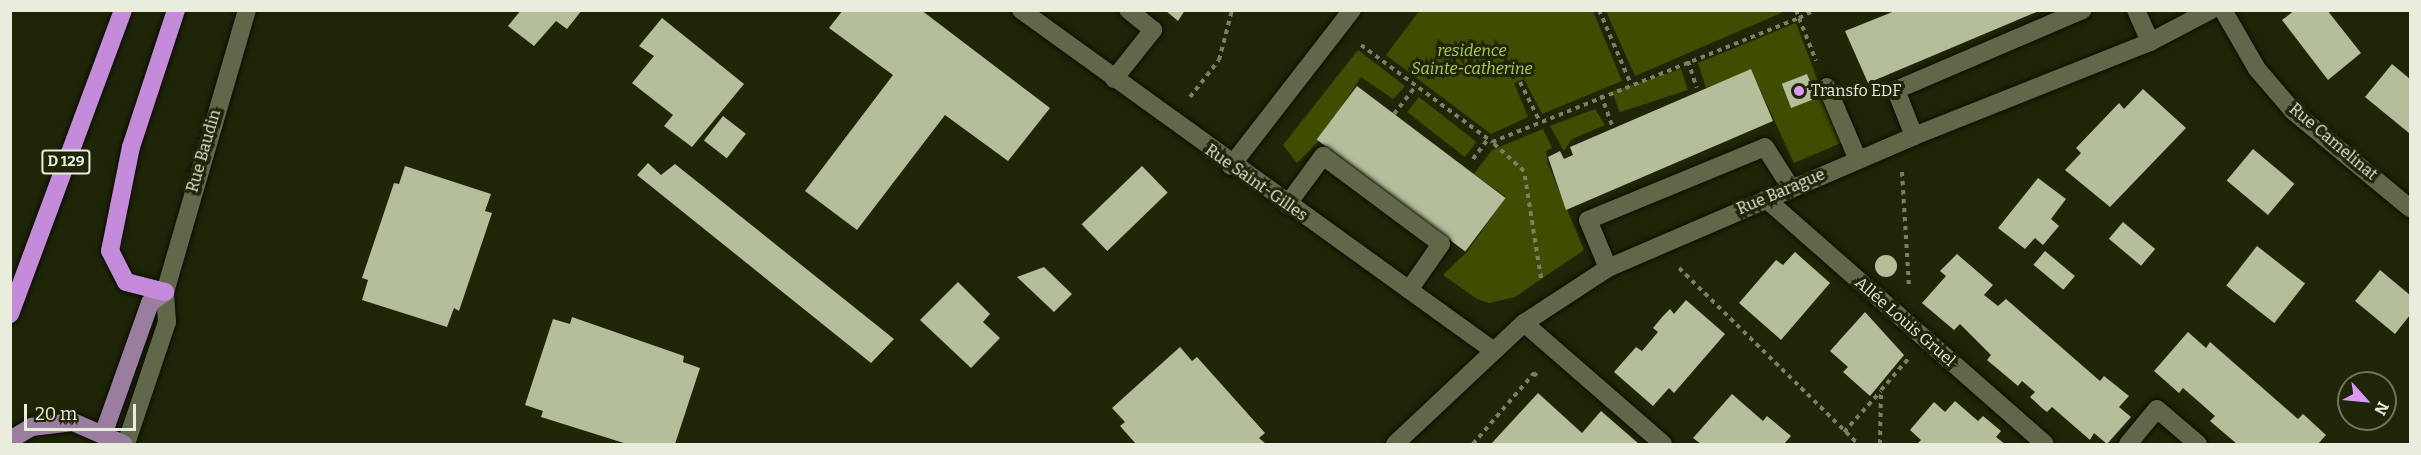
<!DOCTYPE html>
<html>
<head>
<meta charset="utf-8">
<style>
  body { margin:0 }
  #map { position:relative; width:2421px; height:455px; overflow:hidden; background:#1f2507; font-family:Bitter,serif }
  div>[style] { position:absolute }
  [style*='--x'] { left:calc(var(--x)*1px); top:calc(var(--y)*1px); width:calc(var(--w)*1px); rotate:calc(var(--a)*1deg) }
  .green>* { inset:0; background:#404d01; transform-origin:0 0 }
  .building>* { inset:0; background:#b4be9b; transform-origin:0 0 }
  .round { border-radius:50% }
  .path>* { height:4px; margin-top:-2px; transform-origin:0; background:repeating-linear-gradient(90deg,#7a7f67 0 4.5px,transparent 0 9px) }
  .roads { filter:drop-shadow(0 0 2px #090e00) drop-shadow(0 0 2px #090e00) }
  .minor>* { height:18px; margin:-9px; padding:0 9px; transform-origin:9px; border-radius:9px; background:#606849 }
  .major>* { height:18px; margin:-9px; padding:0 9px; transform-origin:9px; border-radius:9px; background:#9b7da0 }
  .highway>* { height:18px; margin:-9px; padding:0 9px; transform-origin:9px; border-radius:9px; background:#c38bda }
  .dots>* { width:16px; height:16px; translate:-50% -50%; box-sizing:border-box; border:3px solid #1f2507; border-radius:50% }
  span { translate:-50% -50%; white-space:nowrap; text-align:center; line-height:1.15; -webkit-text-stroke:6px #1f2507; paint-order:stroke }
  .shield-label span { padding:2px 4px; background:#1f2507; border:2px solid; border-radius:4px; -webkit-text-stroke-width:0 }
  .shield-label { font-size:15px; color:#e9eedc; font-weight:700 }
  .park-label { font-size:16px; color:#b3cf50; font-style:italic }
  .poi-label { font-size:16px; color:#e9eedc }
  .left { translate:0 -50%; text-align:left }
  .street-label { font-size:16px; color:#e9eedc }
  .frame { position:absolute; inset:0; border:12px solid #e9eedc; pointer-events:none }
  .north { position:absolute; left:2337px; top:371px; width:60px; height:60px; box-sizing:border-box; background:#1f2507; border:2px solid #70755c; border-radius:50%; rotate:117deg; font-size:16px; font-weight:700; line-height:24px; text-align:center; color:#e9eedc }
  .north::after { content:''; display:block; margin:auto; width:21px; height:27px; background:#db99f5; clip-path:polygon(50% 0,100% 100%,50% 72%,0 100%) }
  .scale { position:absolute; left:24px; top:404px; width:112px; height:27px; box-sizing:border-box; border:3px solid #e9eedc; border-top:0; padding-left:8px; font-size:18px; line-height:21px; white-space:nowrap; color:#e9eedc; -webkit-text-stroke:4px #1f2507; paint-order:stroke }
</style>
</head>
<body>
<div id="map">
  <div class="green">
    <i style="clip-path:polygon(1420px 10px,1593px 11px,1622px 81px,1542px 114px,1524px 79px,1514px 83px,1528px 117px,1491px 134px,1386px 55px)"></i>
    <i style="clip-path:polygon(1788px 10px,1635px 76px,1606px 11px,1606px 10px)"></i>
    <i style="clip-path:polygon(1796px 23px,1841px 143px,1794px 163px,1751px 70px,1706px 88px,1698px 63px)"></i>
    <i style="clip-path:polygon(1358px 50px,1405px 86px,1393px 99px,1361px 77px,1319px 141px,1297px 163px,1283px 145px)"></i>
    <i style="left:1681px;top:69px;width:22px;height:72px;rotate:72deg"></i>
    <i style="left:1419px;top:97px;width:73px;height:19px;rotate:38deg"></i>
    <i style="clip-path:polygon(1595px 109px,1605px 125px,1572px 139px,1564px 151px,1550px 126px)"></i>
    <i style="clip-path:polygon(1543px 129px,1552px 148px,1546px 151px,1548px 164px,1584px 250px,1515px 297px,1489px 303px,1477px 299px,1443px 275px,1467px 252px,1506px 197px,1474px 174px,1492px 150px)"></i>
  </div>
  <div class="building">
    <i style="clip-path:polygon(521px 10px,582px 10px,567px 29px,556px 21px,534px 46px,508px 26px)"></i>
    <i style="clip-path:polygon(843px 10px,921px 10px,1050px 108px,1008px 161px,945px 115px,857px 230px,805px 191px,893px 75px,829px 28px)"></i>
    <i style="clip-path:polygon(1165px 10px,1185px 10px,1178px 21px)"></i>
    <i style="clip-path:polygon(2295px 10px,2327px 10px,2361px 53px,2328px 80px,2282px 20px)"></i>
    <i style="clip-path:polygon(2039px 11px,1868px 83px,1845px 31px,1895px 11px)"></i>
    <i style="clip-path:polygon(662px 18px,744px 84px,692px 147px,664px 126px,673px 115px,632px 83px,654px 56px,639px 46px)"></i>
    <i style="clip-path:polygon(2392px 64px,2410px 79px,2409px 133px,2365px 97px)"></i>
    <i style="clip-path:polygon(1751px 69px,1773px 121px,1566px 210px,1548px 157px,1560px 151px,1564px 159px,1573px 155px,1570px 147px)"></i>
    <i style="left:1807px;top:74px;width:26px;height:27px;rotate:69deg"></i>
    <i style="left:1357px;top:86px;width:186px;height:67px;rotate:37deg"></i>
    <i style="clip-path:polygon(2143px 89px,2186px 128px,2110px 207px,2065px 170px,2081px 153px,2076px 148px,2119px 103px,2124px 109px)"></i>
    <i style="left:723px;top:116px;width:29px;height:31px;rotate:38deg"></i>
    <i style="left:2253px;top:149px;width:54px;height:41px;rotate:40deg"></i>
    <i style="clip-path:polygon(648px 163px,661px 175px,675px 164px,894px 339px,871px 363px,637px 175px)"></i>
    <i style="clip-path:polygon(405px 166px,491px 194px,485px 211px,492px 213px,459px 311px,454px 308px,447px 327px,362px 300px,368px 280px,362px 278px,394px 183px,399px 184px)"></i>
    <i style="left:1142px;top:166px;width:37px;height:84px;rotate:46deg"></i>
    <i style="clip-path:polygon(2038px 178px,2066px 199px,2051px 219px,2059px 226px,2043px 245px,2035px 238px,2025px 249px,1998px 228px)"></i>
    <i style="left:2123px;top:222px;width:42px;height:22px;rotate:40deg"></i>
    <i style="left:2257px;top:246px;width:61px;height:50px;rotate:38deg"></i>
    <i style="left:2045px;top:251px;width:39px;height:18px;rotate:40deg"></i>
    <i style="clip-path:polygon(1795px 252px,1830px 283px,1781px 340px,1739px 303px,1776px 260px,1783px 265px)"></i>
    <i style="clip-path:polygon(1957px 254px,1993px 285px,1984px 295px,1998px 306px,2006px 299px,2100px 381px,2104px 376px,2129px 396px,2119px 407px,2131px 417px,2107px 444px,2094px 433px,2090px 440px,2052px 407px,2047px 412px,2043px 409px,2030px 397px,2035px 392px,2022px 381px,2018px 386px,1987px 360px,1991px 355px,1960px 324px,1954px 330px,1922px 303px,1946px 276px,1940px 271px)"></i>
    <i class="round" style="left:1875px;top:255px;width:22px;height:22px"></i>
    <i style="clip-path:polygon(1044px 267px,1072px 294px,1054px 312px,1017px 277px)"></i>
    <i style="clip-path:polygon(2380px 270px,2410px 295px,2410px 315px,2395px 334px,2355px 301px)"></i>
    <i style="clip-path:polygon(958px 282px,990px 314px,983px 322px,1000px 338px,971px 368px,920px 320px)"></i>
    <i style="clip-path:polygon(1686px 300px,1725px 334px,1674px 393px,1669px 388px,1653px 406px,1614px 372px,1636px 347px,1642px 351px,1658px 332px,1653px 328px,1663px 316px,1670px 309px,1674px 314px)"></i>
    <i style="clip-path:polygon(1865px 312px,1904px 355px,1870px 396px,1843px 372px,1848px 367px,1830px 351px)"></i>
    <i style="clip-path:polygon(572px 317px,684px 356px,683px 362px,700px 368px,675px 444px,627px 444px,541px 417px,543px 411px,525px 405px,553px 319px,570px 324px)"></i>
    <i style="clip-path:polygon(2188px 332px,2206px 348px,2210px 342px,2298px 419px,2303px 414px,2326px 435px,2318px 444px,2237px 444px,2210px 421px,2215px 416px,2183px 388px,2179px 393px,2154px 371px)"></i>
    <i style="clip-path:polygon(1180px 347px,1192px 361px,1197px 357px,1265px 433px,1259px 438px,1266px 444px,1136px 444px,1120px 426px,1125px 422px,1112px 408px)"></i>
    <i style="clip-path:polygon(1538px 393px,1582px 433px,1601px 411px,1639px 444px,1491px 444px)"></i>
    <i style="clip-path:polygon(1732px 394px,1763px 421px,1767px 416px,1791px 436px,1784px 444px,1701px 444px,1693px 438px)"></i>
    <i style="clip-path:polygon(1955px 401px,1978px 421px,1983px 416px,2001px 431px,1996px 437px,2005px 444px,1917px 444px,1921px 440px,1910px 430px,1934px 402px,1945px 412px)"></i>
  </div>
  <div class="path">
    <i style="--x:1599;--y:10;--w:78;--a:66.7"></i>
    <i style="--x:1796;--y:10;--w:9;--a:69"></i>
    <i style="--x:1799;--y:18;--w:18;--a:-27"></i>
    <i style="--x:1890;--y:10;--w:2;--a:63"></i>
    <i style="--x:1361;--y:45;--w:163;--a:36.5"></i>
    <i style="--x:1688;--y:61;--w:28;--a:72"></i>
    <i style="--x:1520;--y:82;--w:42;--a:63.4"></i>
    <i style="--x:1601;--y:95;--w:32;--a:70"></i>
    <i style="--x:1190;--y:97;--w:47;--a:-51.9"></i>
    <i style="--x:1219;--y:60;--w:52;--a:-75.4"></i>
    <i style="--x:1394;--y:114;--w:36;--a:-52"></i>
    <i style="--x:1473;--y:159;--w:25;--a:-53"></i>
    <i style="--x:1902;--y:172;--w:116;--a:86.5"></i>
    <i style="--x:1679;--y:268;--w:251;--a:44.5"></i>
    <i style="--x:1541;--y:278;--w:108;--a:-99"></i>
    <i style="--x:1524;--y:171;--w:43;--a:-137.8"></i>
    <i style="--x:1492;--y:142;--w:331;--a:-22"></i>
    <i style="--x:1799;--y:18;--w:46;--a:68.4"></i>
    <i style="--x:1844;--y:432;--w:55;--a:-47.9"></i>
    <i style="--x:1473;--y:444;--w:94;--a:-49.3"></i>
    <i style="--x:1534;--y:373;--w:4;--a:45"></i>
    <i style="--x:1880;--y:444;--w:54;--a:-88.9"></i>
    <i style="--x:1881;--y:390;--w:41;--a:-48.9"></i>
  </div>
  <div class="roads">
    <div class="minor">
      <i style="--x:1021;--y:10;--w:583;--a:35.79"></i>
      <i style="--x:2136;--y:10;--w:35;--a:66"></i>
      <i style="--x:2223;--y:10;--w:68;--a:60"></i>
      <i style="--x:2257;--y:69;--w:55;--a:49.4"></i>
      <i style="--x:2293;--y:111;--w:152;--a:39.7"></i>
      <i style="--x:1114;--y:79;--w:63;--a:-51.5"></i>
      <i style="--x:1153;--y:30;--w:32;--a:-141"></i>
      <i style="--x:1827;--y:87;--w:79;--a:67"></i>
      <i style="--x:1914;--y:136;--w:49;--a:-111.4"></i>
      <i style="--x:1896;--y:90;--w:203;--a:-23.2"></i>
      <i style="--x:1231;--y:166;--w:197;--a:-52.2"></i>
      <i style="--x:1766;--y:199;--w:371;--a:41.3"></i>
      <i style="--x:1287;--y:205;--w:61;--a:-53.7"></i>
      <i style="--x:1323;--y:156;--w:147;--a:36.7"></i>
      <i style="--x:1441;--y:244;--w:56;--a:124.8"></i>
      <i style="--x:1608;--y:268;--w:52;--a:-112.6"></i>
      <i style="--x:1588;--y:220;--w:191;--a:-22.4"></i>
      <i style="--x:1765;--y:147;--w:49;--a:57.6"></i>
      <i style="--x:1524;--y:323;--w:184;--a:41"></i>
      <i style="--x:126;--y:444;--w:129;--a:-71.4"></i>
      <i style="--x:167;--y:322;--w:30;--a:-94"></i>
      <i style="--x:165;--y:292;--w:294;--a:-73.8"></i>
      <i style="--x:1395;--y:444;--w:177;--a:-43.2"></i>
      <i style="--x:1524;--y:323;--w:100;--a:-33.2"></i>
      <i style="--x:1608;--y:268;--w:333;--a:-23.3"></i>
      <i style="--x:1914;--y:136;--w:254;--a:-21.7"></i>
      <i style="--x:2150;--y:42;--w:69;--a:-27.7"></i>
      <i style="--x:2128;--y:444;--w:45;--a:-50.4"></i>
      <i style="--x:2157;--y:409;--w:54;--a:40.5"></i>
    </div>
    <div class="major">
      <i style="--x:104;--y:432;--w:137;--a:-70.4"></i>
      <i style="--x:150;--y:303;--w:19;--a:-36"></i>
      <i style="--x:10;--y:440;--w:26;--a:-31"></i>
      <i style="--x:32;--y:427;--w:41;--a:-7"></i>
      <i style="--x:73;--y:422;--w:55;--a:23.7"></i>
    </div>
    <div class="highway">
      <i style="--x:165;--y:292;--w:40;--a:-165.6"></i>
      <i style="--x:126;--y:282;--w:35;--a:-117"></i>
      <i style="--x:110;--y:251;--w:106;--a:-78.6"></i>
      <i style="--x:131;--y:147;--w:144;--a:-71.8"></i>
      <i style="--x:10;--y:314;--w:324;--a:-69.6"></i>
    </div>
  </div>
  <div class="dots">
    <i style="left:1799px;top:91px;background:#db99f5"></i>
  </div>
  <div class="shield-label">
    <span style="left:66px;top:162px">D 129</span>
  </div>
  <div class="park-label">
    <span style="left:1472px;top:60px">residence<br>Sainte-catherine</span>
  </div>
  <div class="poi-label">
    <span class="left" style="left:1811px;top:91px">Transfo EDF</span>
  </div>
  <div class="street-label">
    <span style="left:2333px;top:142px;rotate:40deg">Rue Camelinat</span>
    <span style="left:204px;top:151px;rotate:-74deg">Rue Baudin</span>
    <span style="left:1256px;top:183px;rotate:35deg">Rue Saint-Gilles</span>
    <span style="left:1781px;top:192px;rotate:-23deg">Rue Barague</span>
    <span style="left:1905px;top:322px;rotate:41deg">Allée Louis Gruel</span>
  </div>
  <div class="frame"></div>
  <div class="north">N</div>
  <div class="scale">20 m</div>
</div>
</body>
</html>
